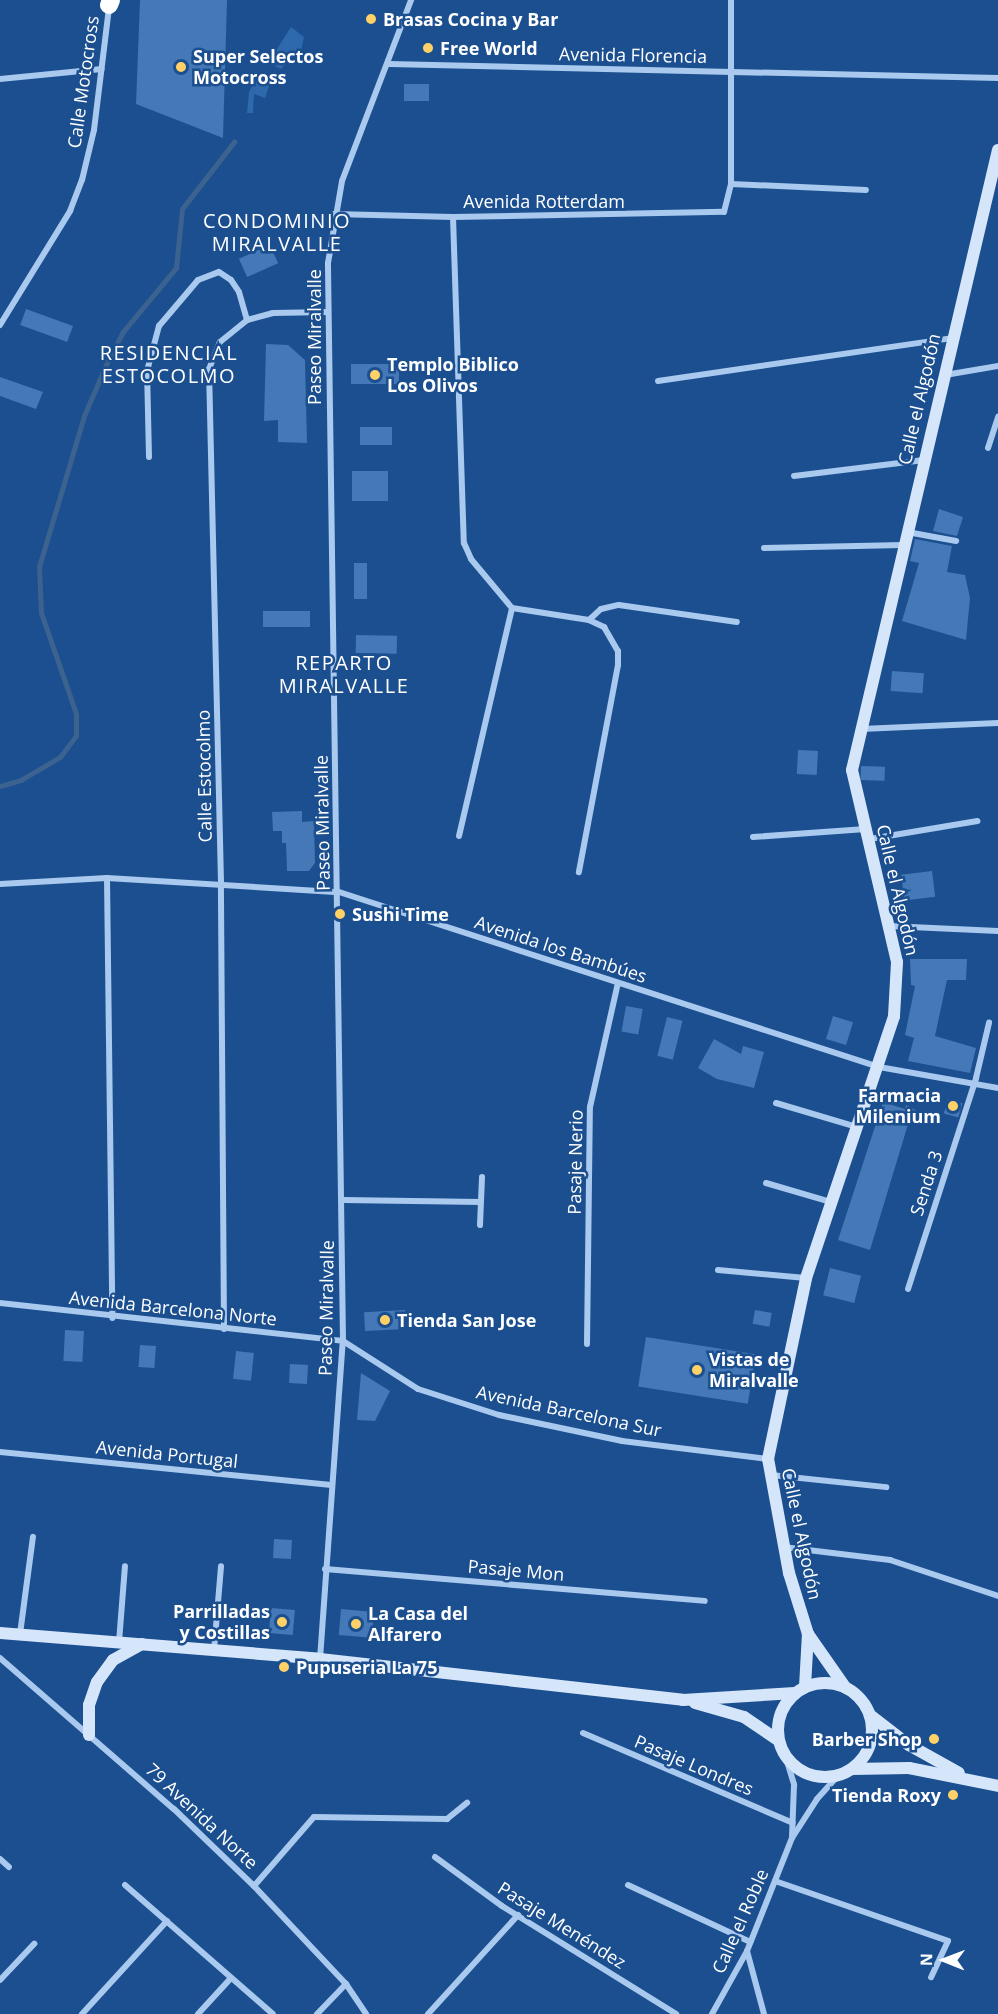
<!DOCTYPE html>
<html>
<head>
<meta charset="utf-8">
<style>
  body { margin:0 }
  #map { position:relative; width:998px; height:2014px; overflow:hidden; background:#1b4f8f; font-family:"Open Sans",sans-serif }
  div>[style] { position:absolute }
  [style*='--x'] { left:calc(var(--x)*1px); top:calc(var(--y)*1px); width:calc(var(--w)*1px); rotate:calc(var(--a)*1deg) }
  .green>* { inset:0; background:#2e69ad }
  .stream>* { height:4.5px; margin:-2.25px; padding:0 2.25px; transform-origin:2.25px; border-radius:2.25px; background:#3c6290 }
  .building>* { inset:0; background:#4478b7; transform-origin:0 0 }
  .street>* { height:6px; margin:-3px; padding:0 3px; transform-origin:3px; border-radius:3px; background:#a9c9ee }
  .secondary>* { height:12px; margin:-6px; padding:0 6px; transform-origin:6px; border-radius:6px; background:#d6e6fa }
  .secondary>.ring { margin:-6px; padding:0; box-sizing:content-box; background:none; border:12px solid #d6e6fa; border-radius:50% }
  .highway>* { height:18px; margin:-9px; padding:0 9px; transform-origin:9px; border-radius:9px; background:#fff }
  .dots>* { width:16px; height:16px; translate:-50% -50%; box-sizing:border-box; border:3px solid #1b4f8f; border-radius:50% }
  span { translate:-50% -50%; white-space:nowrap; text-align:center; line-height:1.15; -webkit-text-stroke:5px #1b4f8f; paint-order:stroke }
  .poi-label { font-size:18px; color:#fff; font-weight:700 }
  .left { translate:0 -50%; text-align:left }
  .right { translate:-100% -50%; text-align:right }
  .street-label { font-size:18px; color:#fff }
  .neighbourhood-label { font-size:20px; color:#fff; letter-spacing:1.5px }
  .north { position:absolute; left:914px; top:1930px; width:60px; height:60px; -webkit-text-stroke:4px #1b4f8f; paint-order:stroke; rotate:271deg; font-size:16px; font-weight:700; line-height:24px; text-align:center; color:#fff }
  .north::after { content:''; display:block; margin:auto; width:21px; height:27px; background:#fff; clip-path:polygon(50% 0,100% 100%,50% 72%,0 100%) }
</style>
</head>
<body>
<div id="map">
  <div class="green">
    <i style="clip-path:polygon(291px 27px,304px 37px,300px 56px,294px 54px,281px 69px,268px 63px)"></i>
    <i style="clip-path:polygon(257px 77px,270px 83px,265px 98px,254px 94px,253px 113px,247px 113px,249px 92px)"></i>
  </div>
  <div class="stream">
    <i style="--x:0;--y:786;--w:22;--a:-16"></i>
    <i style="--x:21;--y:780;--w:45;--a:-30.5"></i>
    <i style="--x:60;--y:757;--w:26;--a:-53"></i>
    <i style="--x:76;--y:736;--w:22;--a:-90"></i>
    <i style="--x:76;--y:714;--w:107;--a:-109.1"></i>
    <i style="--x:41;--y:613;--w:46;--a:-92.5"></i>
    <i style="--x:39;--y:567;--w:158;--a:-73.4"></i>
    <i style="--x:84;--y:416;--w:53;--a:-66.8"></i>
    <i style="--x:105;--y:367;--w:38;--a:-63"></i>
    <i style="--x:122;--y:333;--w:85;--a:-50.3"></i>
    <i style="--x:176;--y:268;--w:59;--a:-84.2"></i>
    <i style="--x:182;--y:209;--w:85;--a:-52.2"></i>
  </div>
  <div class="building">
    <i style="clip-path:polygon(140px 0,227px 0,223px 138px,136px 104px)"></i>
    <i style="left:404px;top:84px;width:25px;height:17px"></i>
    <i style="left:270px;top:245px;width:20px;height:34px;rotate:66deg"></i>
    <i style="left:26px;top:309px;width:50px;height:17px;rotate:20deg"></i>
    <i style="clip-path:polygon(266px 344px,288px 345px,305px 360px,307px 443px,278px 442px,278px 420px,264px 421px)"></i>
    <i style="left:399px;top:364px;width:20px;height:48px;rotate:90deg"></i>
    <i style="clip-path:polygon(0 377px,43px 392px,36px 409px,0 396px)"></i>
    <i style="left:360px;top:427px;width:32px;height:18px"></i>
    <i style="left:352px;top:471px;width:36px;height:30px"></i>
    <i style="clip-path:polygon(939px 509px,963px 517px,957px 536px,933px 531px)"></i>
    <i style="clip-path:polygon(915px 539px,952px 546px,947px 572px,965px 575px,970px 598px,966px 640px,902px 621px,919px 563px,910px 561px)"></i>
    <i style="left:354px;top:563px;width:13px;height:36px"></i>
    <i style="left:310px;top:611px;width:16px;height:47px;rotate:90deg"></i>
    <i style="left:356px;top:635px;width:41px;height:18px;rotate:1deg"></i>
    <i style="left:892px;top:671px;width:32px;height:20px;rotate:4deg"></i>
    <i style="left:798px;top:750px;width:20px;height:24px;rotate:3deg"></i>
    <i style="left:861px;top:766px;width:24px;height:14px;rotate:2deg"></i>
    <i style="clip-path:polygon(302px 811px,302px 822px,314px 821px,315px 863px,309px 871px,287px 871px,286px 843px,282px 843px,282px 831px,273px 831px,272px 812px)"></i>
    <i style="left:932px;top:871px;width:26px;height:31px;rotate:83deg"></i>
    <i style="clip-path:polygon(910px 959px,967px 959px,966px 980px,947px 980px,935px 1036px,976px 1048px,970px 1073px,908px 1061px,914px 1038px,905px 1035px,915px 986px,911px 985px)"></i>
    <i style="left:626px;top:1006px;width:17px;height:26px;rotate:10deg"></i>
    <i style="left:833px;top:1016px;width:21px;height:24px;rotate:17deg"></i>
    <i style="left:667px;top:1017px;width:16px;height:40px;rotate:14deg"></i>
    <i style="clip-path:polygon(714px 1039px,741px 1054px,743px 1046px,764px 1052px,754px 1088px,717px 1079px,698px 1068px)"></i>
    <i style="left:948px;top:1099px;width:15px;height:15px;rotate:16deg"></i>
    <i style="clip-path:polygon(883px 1102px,905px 1109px,906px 1105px,923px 1114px,920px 1124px,909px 1121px,870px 1250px,838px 1240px)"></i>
    <i style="left:830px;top:1268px;width:32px;height:28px;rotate:14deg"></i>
    <i style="left:405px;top:1310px;width:19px;height:41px;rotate:87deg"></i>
    <i style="left:755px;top:1310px;width:17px;height:14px;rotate:10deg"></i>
    <i style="left:65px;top:1330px;width:19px;height:31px;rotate:3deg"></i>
    <i style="left:646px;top:1337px;width:111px;height:50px;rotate:9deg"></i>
    <i style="left:140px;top:1345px;width:16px;height:22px;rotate:4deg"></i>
    <i style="left:236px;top:1351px;width:18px;height:28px;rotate:6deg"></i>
    <i style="left:290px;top:1364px;width:18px;height:19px;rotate:3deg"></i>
    <i style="clip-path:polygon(361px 1373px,390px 1391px,375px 1421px,357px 1420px)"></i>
    <i style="left:274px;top:1539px;width:18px;height:19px;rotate:3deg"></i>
    <i style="left:271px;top:1608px;width:24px;height:25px;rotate:5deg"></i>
    <i style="left:341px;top:1609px;width:33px;height:26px;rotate:5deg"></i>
  </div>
  <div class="street">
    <i style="--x:389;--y:64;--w:609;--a:1.32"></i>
    <i style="--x:0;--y:79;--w:102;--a:-5.6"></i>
    <i style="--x:731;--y:184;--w:135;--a:2.5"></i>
    <i style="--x:334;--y:214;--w:119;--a:1.4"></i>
    <i style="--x:453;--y:217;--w:271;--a:-1.1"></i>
    <i style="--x:724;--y:212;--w:29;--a:-76"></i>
    <i style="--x:731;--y:184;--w:184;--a:-90"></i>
    <i style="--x:453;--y:217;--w:326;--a:88.1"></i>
    <i style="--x:464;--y:543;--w:17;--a:66"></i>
    <i style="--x:471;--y:559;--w:64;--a:50.1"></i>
    <i style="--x:512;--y:608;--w:78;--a:8.9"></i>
    <i style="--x:589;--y:620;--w:17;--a:25"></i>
    <i style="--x:604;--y:627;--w:28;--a:60"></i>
    <i style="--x:618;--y:651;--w:14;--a:90"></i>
    <i style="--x:618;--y:665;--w:211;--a:100.7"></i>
    <i style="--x:0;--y:325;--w:134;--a:-58.4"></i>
    <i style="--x:70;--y:211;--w:33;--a:-69"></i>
    <i style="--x:82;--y:180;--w:51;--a:-76.5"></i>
    <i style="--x:94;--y:130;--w:124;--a:-83"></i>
    <i style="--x:945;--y:375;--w:54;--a:-9.6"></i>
    <i style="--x:658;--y:381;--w:297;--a:-8.3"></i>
    <i style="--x:988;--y:448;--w:33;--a:-72"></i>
    <i style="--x:149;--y:457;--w:86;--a:-91.3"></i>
    <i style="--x:147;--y:371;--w:47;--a:-75.1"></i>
    <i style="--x:159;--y:326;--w:60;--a:-49.7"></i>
    <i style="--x:198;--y:280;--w:22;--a:-21"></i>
    <i style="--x:219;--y:272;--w:14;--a:34"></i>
    <i style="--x:231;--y:280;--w:14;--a:56"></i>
    <i style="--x:239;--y:292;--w:29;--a:74"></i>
    <i style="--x:794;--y:476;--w:131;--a:-7"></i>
    <i style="--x:907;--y:532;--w:50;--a:10.4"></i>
    <i style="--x:764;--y:548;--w:139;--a:-1.2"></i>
    <i style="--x:589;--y:620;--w:16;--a:-43"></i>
    <i style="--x:601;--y:609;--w:18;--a:-13"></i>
    <i style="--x:619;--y:605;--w:119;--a:8.2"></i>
    <i style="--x:861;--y:729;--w:137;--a:-2.5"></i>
    <i style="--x:459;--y:836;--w:234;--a:-76.9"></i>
    <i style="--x:753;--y:837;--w:113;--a:-4"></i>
    <i style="--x:870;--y:839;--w:109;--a:-9.5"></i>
    <i style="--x:107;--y:878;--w:440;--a:89.3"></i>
    <i style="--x:0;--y:884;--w:107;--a:-3.2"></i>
    <i style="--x:107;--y:878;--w:232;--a:3.5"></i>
    <i style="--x:339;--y:892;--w:568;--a:17.96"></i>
    <i style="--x:879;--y:1067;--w:121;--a:10"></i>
    <i style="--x:889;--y:926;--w:109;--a:2.6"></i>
    <i style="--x:776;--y:1103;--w:84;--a:16.5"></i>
    <i style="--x:766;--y:1183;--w:68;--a:16.3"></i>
    <i style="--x:343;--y:1200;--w:138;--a:0.8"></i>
    <i style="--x:480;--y:1225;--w:48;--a:-87.6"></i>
    <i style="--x:718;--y:1270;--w:88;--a:5.2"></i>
    <i style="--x:908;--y:1289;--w:222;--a:-72.1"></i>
    <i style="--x:976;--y:1078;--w:57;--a:-76.7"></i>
    <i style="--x:0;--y:1303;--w:345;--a:6.3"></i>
    <i style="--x:343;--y:1341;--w:89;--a:32.6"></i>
    <i style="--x:418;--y:1389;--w:85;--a:17.8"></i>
    <i style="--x:499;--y:1415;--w:126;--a:11.9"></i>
    <i style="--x:622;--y:1441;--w:147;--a:7"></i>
    <i style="--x:224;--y:1329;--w:447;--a:-90.4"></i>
    <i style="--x:221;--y:882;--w:513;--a:-91.34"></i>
    <i style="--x:209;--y:369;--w:29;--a:-68"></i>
    <i style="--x:220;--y:342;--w:35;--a:-39"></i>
    <i style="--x:247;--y:320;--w:27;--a:-15"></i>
    <i style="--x:273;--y:313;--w:55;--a:-1"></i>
    <i style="--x:587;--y:1344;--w:237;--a:-89.3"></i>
    <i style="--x:590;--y:1107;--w:127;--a:-77.3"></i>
    <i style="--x:0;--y:1452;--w:333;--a:5.7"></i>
    <i style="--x:771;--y:1475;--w:116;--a:6"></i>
    <i style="--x:783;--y:1547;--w:108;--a:6.9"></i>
    <i style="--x:890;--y:1560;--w:114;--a:18.4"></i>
    <i style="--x:325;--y:1569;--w:381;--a:4.8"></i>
    <i style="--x:20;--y:1634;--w:98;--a:-82.4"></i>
    <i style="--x:119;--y:1642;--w:76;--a:-85.5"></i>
    <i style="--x:214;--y:1650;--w:84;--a:-85.2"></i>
    <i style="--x:0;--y:1658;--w:230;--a:41"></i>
    <i style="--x:174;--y:1809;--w:111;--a:43.9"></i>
    <i style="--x:254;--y:1886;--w:134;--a:46.8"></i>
    <i style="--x:346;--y:1984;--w:36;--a:56"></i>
    <i style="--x:320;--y:1659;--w:319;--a:-85.9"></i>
    <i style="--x:343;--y:1341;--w:1078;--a:-90.8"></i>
    <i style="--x:328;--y:263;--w:83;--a:-80.3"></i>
    <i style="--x:342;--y:181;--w:194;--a:-69.1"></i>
    <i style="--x:583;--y:1733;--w:228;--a:23.2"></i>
    <i style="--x:786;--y:1758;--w:28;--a:73"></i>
    <i style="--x:794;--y:1785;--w:52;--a:92.2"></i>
    <i style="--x:435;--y:1857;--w:83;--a:36.2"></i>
    <i style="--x:502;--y:1906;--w:205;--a:31.8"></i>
    <i style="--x:0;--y:1859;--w:12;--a:42"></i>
    <i style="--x:775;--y:1881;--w:183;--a:19.1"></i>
    <i style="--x:948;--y:1941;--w:40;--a:115"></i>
    <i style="--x:125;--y:1885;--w:196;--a:41.1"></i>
    <i style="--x:628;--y:1885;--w:135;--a:25"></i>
    <i style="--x:254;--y:1886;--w:91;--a:-49"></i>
    <i style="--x:314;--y:1817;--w:133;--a:0.9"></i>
    <i style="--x:447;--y:1819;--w:26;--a:-39"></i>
    <i style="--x:747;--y:1951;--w:65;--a:74.9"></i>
    <i style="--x:0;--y:1980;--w:50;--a:-46.6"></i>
    <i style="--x:82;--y:2014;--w:126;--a:-47.6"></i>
    <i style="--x:198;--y:2014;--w:49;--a:-47.5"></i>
    <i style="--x:317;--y:2014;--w:42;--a:-46"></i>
    <i style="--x:428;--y:2014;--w:134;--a:-47.7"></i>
    <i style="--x:712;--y:2014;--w:72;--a:-60.9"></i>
    <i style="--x:747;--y:1951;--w:122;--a:-68.3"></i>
    <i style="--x:792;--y:1838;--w:46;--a:-57.3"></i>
    <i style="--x:817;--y:1799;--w:31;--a:-48"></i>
  </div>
  <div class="secondary">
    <i style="--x:0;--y:1633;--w:321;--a:4.6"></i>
    <i style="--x:320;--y:1659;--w:365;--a:6.4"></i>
    <i style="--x:683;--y:1700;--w:112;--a:-3.6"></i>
    <i class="ring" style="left:778px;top:1683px;width:82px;height:82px"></i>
    <i style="--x:805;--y:1687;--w:53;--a:-86.8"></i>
    <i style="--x:845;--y:1687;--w:65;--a:-124.9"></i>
    <i style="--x:808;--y:1634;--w:64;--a:-107.3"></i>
    <i style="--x:789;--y:1573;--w:116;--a:-100.4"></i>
    <i style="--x:768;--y:1459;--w:185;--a:-78.1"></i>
    <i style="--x:806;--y:1278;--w:276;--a:-71.4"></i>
    <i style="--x:894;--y:1016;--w:54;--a:-86.8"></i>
    <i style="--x:897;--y:962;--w:197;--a:-103.2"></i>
    <i style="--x:852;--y:770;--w:637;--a:-76.75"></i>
    <i style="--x:695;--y:1703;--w:51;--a:15.9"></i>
    <i style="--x:744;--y:1717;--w:41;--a:34.1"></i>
    <i style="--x:870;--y:1715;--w:49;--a:37.6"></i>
    <i style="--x:909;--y:1745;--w:57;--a:29.2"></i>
    <i style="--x:89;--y:1735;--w:30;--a:-90"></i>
    <i style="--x:89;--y:1705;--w:24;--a:-71"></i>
    <i style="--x:97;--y:1682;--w:27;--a:-54"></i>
    <i style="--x:113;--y:1660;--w:33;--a:-29"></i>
    <i style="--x:852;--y:1769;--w:57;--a:-1"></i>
    <i style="--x:909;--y:1768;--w:91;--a:11.4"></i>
  </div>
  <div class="highway">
    <i style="--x:109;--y:5;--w:5;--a:-68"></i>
  </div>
  <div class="dots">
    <i style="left:371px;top:19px;background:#ffd166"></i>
    <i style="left:428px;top:48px;background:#ffd166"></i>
    <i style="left:181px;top:67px;background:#ffd166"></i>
    <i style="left:375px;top:375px;background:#ffd166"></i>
    <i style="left:340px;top:914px;background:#ffd166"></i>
    <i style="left:953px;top:1106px;background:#ffd166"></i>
    <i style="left:385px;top:1320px;background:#ffd166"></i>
    <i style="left:697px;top:1370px;background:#ffd166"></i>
    <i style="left:282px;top:1622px;background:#ffd166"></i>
    <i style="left:356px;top:1624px;background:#ffd166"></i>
    <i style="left:284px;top:1667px;background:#ffd166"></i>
    <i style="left:934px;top:1739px;background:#ffd166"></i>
    <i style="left:953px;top:1795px;background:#ffd166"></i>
  </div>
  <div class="poi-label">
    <span class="left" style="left:383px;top:19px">Brasas Cocina y Bar</span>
    <span class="left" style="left:440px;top:48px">Free World</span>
    <span class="left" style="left:193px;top:67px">Super Selectos<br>Motocross</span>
    <span class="left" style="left:387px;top:375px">Templo Biblico<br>Los Olivos</span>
    <span class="left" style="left:352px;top:914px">Sushi Time</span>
    <span class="right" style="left:941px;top:1106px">Farmacia<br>Milenium</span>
    <span class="left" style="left:397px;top:1320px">Tienda San Jose</span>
    <span class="left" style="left:709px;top:1370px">Vistas de<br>Miralvalle</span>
    <span class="right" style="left:270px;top:1622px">Parrilladas<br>y Costillas</span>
    <span class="left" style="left:368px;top:1624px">La Casa del<br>Alfarero</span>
    <span class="left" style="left:296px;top:1667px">Pupuseria La 75</span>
    <span class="right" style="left:922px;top:1739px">Barber Shop</span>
    <span class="right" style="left:941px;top:1795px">Tienda Roxy</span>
  </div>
  <div class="street-label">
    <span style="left:633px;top:55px;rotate:1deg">Avenida Florencia</span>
    <span style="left:83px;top:82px;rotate:-82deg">Calle Motocross</span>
    <span style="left:544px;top:201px">Avenida Rotterdam</span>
    <span style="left:314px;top:337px;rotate:-90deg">Paseo Miralvalle</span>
    <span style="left:919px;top:399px;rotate:-77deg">Calle el Algodón</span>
    <span style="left:204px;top:776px;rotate:-91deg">Calle Estocolmo</span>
    <span style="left:322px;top:823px;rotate:-91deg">Paseo Miralvalle</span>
    <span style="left:898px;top:890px;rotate:77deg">Calle el Algodón</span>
    <span style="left:561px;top:949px;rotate:18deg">Avenida los Bambúes</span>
    <span style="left:575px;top:1162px;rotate:-89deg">Pasaje Nerio</span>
    <span style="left:926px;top:1183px;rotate:-72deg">Senda 3</span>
    <span style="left:173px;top:1308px;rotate:6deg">Avenida Barcelona Norte</span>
    <span style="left:326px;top:1308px;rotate:-89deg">Paseo Miralvalle</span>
    <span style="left:569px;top:1411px;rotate:12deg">Avenida Barcelona Sur</span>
    <span style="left:167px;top:1454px;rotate:6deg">Avenida Portugal</span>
    <span style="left:802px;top:1534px;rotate:78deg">Calle el Algodón</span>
    <span style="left:516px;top:1570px;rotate:5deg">Pasaje Mon</span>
    <span style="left:694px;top:1765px;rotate:23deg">Pasaje Londres</span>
    <span style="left:202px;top:1816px;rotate:43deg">79 Avenida Norte</span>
    <span style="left:740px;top:1921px;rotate:-66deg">Calle el Roble</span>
    <span style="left:562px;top:1925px;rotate:32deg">Pasaje Menéndez</span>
  </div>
  <div class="neighbourhood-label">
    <span style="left:277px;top:232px">CONDOMINIO<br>MIRALVALLE</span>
    <span style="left:169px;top:364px">RESIDENCIAL<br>ESTOCOLMO</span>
    <span style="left:344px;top:674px">REPARTO<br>MIRALVALLE</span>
  </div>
  <div class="north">N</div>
</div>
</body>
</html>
